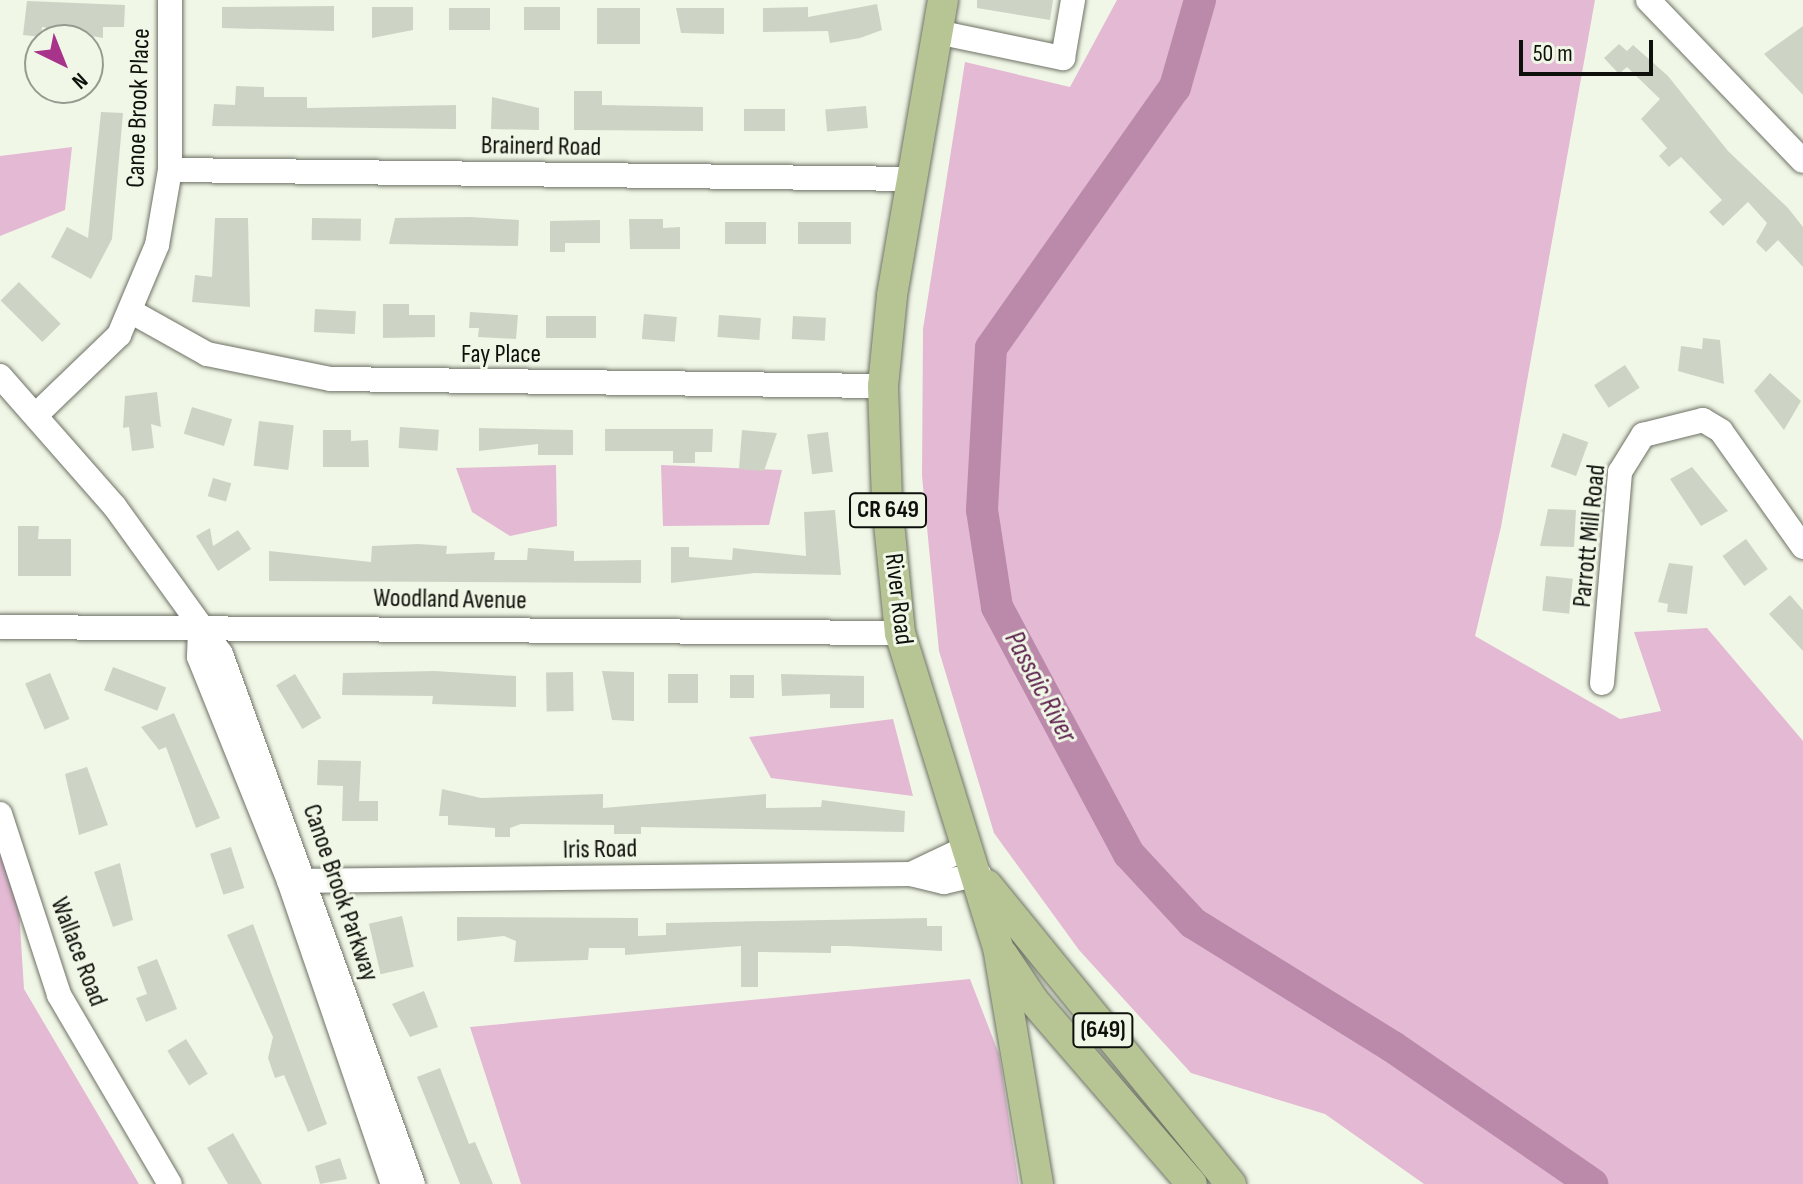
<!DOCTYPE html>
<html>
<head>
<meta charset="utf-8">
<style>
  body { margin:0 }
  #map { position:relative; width:1803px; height:1184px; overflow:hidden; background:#f1f7e7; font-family:"Sofia Sans Condensed",sans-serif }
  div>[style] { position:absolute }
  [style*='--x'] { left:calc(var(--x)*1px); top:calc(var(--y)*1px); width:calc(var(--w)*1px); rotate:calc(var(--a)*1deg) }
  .green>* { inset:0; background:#e3b9d4 }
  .river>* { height:32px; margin:-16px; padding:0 16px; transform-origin:16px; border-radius:16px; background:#bb8aab }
  .building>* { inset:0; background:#ced4c5; transform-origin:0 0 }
  .roads { filter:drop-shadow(0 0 2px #6d7265) drop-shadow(0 0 2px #6d7265) }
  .minor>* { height:24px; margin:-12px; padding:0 12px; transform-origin:12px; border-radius:12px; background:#fff }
  .major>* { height:30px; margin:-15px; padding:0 15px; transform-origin:15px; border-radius:15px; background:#b7c595 }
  span { translate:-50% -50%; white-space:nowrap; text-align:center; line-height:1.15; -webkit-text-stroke:6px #f1f7e7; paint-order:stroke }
  .shield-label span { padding:2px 6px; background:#f1f7e7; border:2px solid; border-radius:6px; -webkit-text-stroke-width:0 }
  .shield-label { font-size:24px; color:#0e100b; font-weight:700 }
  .street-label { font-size:26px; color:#0e100b }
  .water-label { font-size:28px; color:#5c204c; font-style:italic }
  .north { position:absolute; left:24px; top:24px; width:80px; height:80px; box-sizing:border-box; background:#f1f7e7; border:2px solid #969b8f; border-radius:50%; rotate:137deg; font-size:22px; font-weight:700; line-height:32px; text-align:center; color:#0e100b }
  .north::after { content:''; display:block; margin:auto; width:28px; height:36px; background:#a8338b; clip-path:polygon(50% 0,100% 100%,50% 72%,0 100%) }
  .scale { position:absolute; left:1519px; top:40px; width:134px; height:36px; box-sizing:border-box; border:4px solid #0e100b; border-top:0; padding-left:10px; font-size:24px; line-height:28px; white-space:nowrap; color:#0e100b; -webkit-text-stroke:6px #f1f7e7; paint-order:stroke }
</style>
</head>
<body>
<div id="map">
  <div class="green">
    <i style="clip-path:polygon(1117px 0,1595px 0,1501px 527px,1475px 636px,1620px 719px,1661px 711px,1634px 632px,1707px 628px,1803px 741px,1803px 1184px,1424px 1184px,1325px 1114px,1191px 1073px,1079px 950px,994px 833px,939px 651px,922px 476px,923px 329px,965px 62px,1070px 87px)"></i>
    <i style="clip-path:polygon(72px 147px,65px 210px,0 236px,0 156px)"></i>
    <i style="clip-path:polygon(556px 465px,557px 526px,510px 536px,472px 512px,456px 468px)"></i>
    <i style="clip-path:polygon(661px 465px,782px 470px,769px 525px,663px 526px)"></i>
    <i style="clip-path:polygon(893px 719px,913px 796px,771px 778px,749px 737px)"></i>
    <i style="clip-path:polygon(0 849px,19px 910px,24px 989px,139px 1184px,0 1184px)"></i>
    <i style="clip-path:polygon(970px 979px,999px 1054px,1019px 1184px,521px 1184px,470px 1027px)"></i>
  </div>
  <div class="river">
    <i style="--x:1200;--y:0;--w:91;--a:106"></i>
    <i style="--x:1175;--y:87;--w:319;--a:125.2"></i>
    <i style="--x:991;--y:348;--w:162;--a:93.2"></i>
    <i style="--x:982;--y:510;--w:98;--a:81.2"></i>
    <i style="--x:997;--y:607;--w:280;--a:61.9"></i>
    <i style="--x:1129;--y:854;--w:94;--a:47.2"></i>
    <i style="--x:1193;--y:923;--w:235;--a:31.8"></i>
    <i style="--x:1393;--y:1047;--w:242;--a:34.5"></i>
  </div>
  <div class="building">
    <i style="clip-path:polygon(977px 0,1053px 0,1050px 20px,977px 8px)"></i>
    <i style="clip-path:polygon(27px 1px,125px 5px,124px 27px,103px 27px,103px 38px,42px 27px,41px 37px,23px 35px)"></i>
    <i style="clip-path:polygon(877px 4px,882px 30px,860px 38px,830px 43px,828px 31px,763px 32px,763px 8px,808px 7px,808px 17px)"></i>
    <i style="clip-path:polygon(334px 6px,334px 31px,222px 28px,222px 7px)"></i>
    <i style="clip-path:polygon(372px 7px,413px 7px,413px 30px,372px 38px)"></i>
    <i style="left:524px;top:7px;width:36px;height:23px"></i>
    <i style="left:449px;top:8px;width:41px;height:22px"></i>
    <i style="left:597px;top:8px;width:43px;height:36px"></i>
    <i style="clip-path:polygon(676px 8px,724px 8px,724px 34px,681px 33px)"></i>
    <i style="clip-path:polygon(1803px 26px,1803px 95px,1764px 54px)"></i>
    <i style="clip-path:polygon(1619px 44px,1627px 51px,1633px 45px,1668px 76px,1728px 151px,1788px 208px,1803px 227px,1803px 267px,1778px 240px,1766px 252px,1756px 242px,1767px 223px,1748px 202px,1723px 226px,1709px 212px,1722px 200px,1681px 157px,1669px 167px,1659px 156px,1667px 148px,1641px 119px,1660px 99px,1627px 67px,1619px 74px,1604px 58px)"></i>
    <i style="clip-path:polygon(236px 86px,264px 87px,264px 97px,307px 97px,307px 108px,456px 105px,456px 129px,212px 126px,214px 104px,235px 105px)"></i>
    <i style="clip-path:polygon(574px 91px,602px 91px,602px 105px,703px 107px,703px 131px,574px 130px)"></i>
    <i style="clip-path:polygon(492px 97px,539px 108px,539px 130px,491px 129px)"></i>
    <i style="left:866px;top:106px;width:22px;height:41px;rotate:85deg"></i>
    <i style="left:744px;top:109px;width:41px;height:22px"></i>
    <i style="clip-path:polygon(101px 112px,123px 113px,112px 239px,91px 279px,51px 257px,67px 227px,88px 238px)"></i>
    <i style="clip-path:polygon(470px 217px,519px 220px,518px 246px,389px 244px,395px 218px)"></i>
    <i style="clip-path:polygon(215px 218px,248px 218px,250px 307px,192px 302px,195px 275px,212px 277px)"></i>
    <i style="left:312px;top:218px;width:49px;height:22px;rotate:1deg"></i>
    <i style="clip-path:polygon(629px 219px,663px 219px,663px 228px,680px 227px,680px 249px,630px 249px)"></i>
    <i style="clip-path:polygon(600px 220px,600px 243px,565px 243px,565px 252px,550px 252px,550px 221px)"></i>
    <i style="left:725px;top:222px;width:41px;height:22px"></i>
    <i style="left:798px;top:222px;width:53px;height:22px"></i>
    <i style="left:19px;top:282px;width:59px;height:26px;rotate:45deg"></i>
    <i style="clip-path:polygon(383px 304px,409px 304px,409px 315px,435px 315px,435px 337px,383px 338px)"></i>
    <i style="left:315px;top:309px;width:41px;height:23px;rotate:3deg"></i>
    <i style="clip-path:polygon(470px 312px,518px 315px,516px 339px,478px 337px,479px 328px,469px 328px)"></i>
    <i style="left:644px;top:314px;width:33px;height:25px;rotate:5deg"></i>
    <i style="left:719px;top:315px;width:42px;height:22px;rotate:4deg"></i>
    <i style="left:546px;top:316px;width:50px;height:22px"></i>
    <i style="left:793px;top:316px;width:33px;height:23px;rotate:3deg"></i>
    <i style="clip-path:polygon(1703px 338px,1720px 340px,1724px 384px,1678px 371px,1681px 346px,1702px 349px)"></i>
    <i style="left:1625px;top:365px;width:27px;height:37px;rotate:57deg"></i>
    <i style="clip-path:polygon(1770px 373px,1801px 401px,1784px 430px,1754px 391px)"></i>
    <i style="clip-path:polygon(157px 392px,161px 427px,151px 424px,154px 448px,132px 451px,129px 427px,123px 428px,125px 396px)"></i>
    <i style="left:192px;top:407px;width:42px;height:28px;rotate:17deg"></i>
    <i style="left:259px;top:421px;width:35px;height:45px;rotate:7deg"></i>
    <i style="left:400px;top:427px;width:39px;height:21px;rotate:4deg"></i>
    <i style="clip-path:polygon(479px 428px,573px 430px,573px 455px,538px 455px,538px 444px,479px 451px)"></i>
    <i style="clip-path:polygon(605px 429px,713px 429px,712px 452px,695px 452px,695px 463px,673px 463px,673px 451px,605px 451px)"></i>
    <i style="clip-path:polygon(323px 430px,351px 430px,351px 441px,368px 440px,369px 467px,323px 467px)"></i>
    <i style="clip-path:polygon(742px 430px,777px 433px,764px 471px,739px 469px)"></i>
    <i style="left:828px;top:432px;width:40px;height:21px;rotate:83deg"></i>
    <i style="left:1563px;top:433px;width:27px;height:36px;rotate:20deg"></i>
    <i style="clip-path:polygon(1692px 467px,1728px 511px,1701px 526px,1670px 479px)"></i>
    <i style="left:213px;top:478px;width:19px;height:19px;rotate:16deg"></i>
    <i style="clip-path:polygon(1548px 509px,1576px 510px,1574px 547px,1540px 546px)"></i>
    <i style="clip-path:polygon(835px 510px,841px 575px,755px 573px,671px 583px,671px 547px,689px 547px,689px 557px,732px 560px,733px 548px,806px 556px,804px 512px)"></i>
    <i style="clip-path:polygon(18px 526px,39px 526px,38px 539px,71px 539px,71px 576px,18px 576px)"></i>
    <i style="clip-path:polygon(210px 528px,213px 546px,238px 530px,251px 549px,218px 571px,196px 536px)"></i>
    <i style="left:1746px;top:539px;width:37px;height:29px;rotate:54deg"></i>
    <i style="clip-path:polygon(418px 544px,447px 546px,446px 554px,495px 552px,494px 560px,527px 560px,528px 548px,574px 551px,574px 561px,641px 560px,641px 583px,269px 581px,269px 551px,371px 562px,372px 546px)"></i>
    <i style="clip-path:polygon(1669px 563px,1693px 566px,1687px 614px,1667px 612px,1668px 604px,1658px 602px)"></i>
    <i style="left:1546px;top:576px;width:27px;height:35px;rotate:6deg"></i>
    <i style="clip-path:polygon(1790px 595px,1803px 610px,1803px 651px,1769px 614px)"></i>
    <i style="left:113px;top:667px;width:57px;height:25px;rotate:21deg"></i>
    <i style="clip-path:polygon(435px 671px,516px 676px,516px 707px,432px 704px,433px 696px,342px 695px,343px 673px)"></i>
    <i style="clip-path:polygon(602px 671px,634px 672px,634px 721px,612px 720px)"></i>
    <i style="left:573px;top:672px;width:39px;height:27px;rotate:89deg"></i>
    <i style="left:50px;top:673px;width:50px;height:27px;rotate:67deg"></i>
    <i style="left:295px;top:674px;width:51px;height:22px;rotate:59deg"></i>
    <i style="left:698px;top:674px;width:29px;height:30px;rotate:90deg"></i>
    <i style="clip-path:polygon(781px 674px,864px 676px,864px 708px,830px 708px,830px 694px,782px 696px)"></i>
    <i style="left:730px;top:675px;width:24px;height:23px"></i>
    <i style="clip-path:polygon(174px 713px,220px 818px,196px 828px,166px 747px,159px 750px,141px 727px)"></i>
    <i style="clip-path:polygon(318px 760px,361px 761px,359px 801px,378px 801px,378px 821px,342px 821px,343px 786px,317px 785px)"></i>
    <i style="clip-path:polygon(87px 767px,108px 825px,79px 835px,65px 774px)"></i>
    <i style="clip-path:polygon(442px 789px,481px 798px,603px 794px,603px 808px,766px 794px,766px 808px,821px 807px,822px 800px,905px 811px,904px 832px,641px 827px,641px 834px,614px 834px,614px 825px,521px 824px,510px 828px,510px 837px,495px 837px,495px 828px,448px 825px,448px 816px,439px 816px)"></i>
    <i style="left:231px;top:847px;width:43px;height:22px;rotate:72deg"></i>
    <i style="clip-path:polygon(120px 863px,133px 920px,113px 927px,94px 872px)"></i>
    <i style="left:402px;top:916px;width:52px;height:34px;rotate:77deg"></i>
    <i style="clip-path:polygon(457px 917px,638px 918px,638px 936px,666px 935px,666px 923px,927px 918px,927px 926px,942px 926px,942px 951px,847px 946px,831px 946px,831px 953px,758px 952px,758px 987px,741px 987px,741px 946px,625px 955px,625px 948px,589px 948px,588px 960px,514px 962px,516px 941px,504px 936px,457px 941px)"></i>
    <i style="clip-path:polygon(253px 924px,327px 1124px,308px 1132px,284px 1075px,275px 1078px,268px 1058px,273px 1037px,227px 935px)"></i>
    <i style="clip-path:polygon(157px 959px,177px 1009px,146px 1022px,136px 998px,147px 994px,137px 967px)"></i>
    <i style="clip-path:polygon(424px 991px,438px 1027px,410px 1037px,392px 1004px)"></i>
    <i style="left:186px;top:1039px;width:41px;height:22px;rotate:58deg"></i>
    <i style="clip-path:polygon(440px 1068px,469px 1144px,475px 1142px,493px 1184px,460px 1184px,417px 1077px)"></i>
    <i style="clip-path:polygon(233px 1133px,262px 1184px,228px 1184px,207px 1148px)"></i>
    <i style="clip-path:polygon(340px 1158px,347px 1179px,320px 1184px,315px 1166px)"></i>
  </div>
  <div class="roads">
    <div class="minor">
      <i style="--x:1648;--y:0;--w:223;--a:46.1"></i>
      <i style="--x:937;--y:32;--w:129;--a:11.7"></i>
      <i style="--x:1063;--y:58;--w:59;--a:-80.2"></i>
      <i style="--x:170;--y:170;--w:742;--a:0.69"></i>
      <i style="--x:132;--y:312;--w:86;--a:29.2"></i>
      <i style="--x:207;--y:354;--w:126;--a:11.4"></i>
      <i style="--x:331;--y:379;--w:552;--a:0.73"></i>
      <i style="--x:0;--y:376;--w:174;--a:48.7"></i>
      <i style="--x:115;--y:507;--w:181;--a:54.2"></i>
      <i style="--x:221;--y:654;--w:564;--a:70.09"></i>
      <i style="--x:37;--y:414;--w:114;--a:-43.9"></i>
      <i style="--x:119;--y:335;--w:98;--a:-67.1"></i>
      <i style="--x:157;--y:245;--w:76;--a:-80.2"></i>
      <i style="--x:170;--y:170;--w:170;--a:-90"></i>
      <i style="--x:0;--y:627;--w:900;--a:0.38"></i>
      <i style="--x:200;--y:628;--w:29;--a:92"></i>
      <i style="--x:199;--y:657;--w:241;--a:68.1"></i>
      <i style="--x:289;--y:881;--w:320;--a:71.1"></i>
      <i style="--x:1602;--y:683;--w:212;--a:-85.1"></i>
      <i style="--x:1620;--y:472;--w:44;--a:-58.1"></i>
      <i style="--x:1643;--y:435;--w:62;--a:-14"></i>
      <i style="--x:1703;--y:420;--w:21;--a:31"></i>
      <i style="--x:1721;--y:431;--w:142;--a:54.7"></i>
      <i style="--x:0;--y:814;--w:190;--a:71.9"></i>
      <i style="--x:59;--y:995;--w:219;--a:59.6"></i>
      <i style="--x:911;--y:874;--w:63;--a:-25.3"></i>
      <i style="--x:289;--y:881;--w:622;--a:-0.64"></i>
      <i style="--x:911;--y:874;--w:34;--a:14"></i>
      <i style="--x:944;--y:882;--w:36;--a:-13"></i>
    </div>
    <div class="major">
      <i style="--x:943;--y:0;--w:300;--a:99.8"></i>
      <i style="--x:892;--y:296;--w:90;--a:95.7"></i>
      <i style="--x:883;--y:386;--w:117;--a:88"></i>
      <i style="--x:887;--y:503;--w:131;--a:84.3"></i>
      <i style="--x:900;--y:633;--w:329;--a:72.7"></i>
      <i style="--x:998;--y:947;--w:240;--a:80.4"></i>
      <i style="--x:987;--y:885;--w:386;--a:50.8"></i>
      <i style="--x:1003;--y:955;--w:54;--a:56.3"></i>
      <i style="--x:1033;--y:1000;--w:243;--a:49.2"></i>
    </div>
  </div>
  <div class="shield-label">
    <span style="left:888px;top:510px">CR 649</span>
    <span style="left:1103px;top:1030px">(649)</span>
  </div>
  <div class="street-label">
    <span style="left:139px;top:108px;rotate:-88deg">Canoe Brook Place</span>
    <span style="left:541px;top:147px;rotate:1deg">Brainerd Road</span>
    <span style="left:501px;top:355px">Fay Place</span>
    <span style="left:1590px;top:536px;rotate:-84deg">Parrott Mill Road</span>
    <span style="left:898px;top:599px;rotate:83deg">River Road</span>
    <span style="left:450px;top:600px;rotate:1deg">Woodland Avenue</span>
    <span style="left:600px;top:850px;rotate:-1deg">Iris Road</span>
    <span style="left:340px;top:893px;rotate:71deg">Canoe Brook Parkway</span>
    <span style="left:78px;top:952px;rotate:69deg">Wallace Road</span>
  </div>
  <div class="water-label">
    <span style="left:1040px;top:687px;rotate:62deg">Passaic River</span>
  </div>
  <div class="north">N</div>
  <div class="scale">50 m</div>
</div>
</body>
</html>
